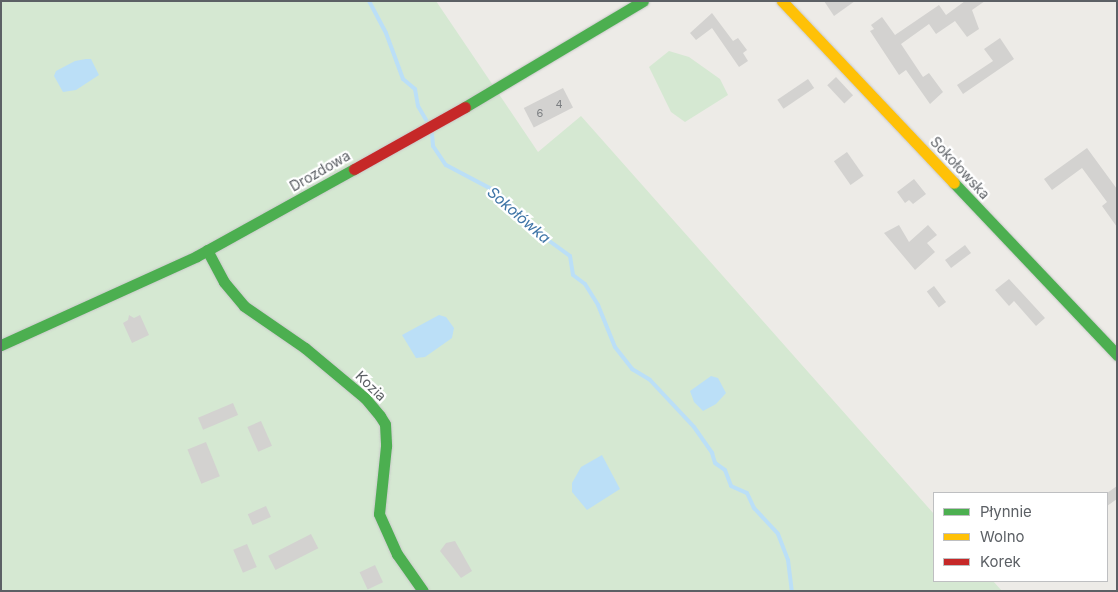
<!DOCTYPE html>
<html>
<head>
<meta charset="utf-8">
<style>
  body { margin:0 }
  #map { position:relative; width:1118px; height:592px; overflow:hidden; background:#edebe7; font-family:Inter,sans-serif }
  div>[style] { position:absolute }
  [style*='--x'] { left:calc(var(--x)*1px); top:calc(var(--y)*1px); width:calc(var(--w)*1px); rotate:calc(var(--a)*1deg) }
  .green>* { inset:0; background:#d5e8d2 }
  .water>* { inset:0; background:#bbdff7 }
  .stream>* { height:4px; margin:-2px; padding:0 2px; transform-origin:2px; border-radius:2px; background:#bbdff7 }
  .building>* { inset:0; background:#d3d2d0; transform-origin:0 0 }
  .roads { filter:drop-shadow(0 0 1px #c9c9c9) drop-shadow(0 0 1px #c9c9c9) }
  .fast>* { height:11px; margin:-5.5px; padding:0 5.5px; transform-origin:5.5px; border-radius:5.5px; background:#4caf50 }
  .slow>* { height:11px; margin:-5.5px; padding:0 5.5px; transform-origin:5.5px; border-radius:5.5px; background:#ffc107 }
  .jam>* { height:11px; margin:-5.5px; padding:0 5.5px; transform-origin:5.5px; border-radius:5.5px; background:#c62828 }
  span { translate:-50% -50%; white-space:nowrap; text-align:center; line-height:1.15; -webkit-text-stroke:4.5px #fff; paint-order:stroke }
  .number-label { font-size:11px; color:#7b7e81 }
  .number-label span { -webkit-text-stroke-width:0 }
  .street-label { font-size:14px; color:#5c6065 }
  .water-label { font-size:15px; color:#3f75a7; font-style:italic }
  .frame { position:absolute; inset:0; border:2px solid #5c6065; pointer-events:none }
  .legend { position:absolute; left:933px; top:492px; width:175px; height:90px; box-sizing:border-box; background:#fff; border:1px solid #bebfc1; margin:0; padding:6px 9px; list-style:none; font-size:15px; color:#5c6065 }
  .legend li { display:flex; align-items:center; gap:10px; height:25px }
  .legend b { width:25px; border:1px solid #bebfc1 }
</style>
</head>
<body>
<div id="map">
  <div class="green">
    <i style="clip-path:polygon(1px 1px,436px 1px,538px 152px,581px 116px,934px 514px,934px 581px,993px 581px,1002px 591px,1px 591px)"></i>
    <i style="clip-path:polygon(669px 51px,689px 57px,720px 79px,728px 95px,685px 122px,671px 112px,649px 67px)"></i>
  </div>
  <div class="water">
    <i style="clip-path:polygon(86px 59px,91px 59px,99px 75px,76px 90px,63px 92px,54px 76px,56px 71px,75px 61px)"></i>
    <i style="clip-path:polygon(439px 315px,446px 317px,454px 328px,452px 338px,425px 357px,416px 358px,402px 335px)"></i>
    <i style="clip-path:polygon(711px 376px,718px 378px,726px 393px,716px 404px,703px 411px,694px 402px,690px 391px)"></i>
    <i style="clip-path:polygon(602px 455px,620px 489px,587px 510px,572px 492px,572px 483px,581px 467px)"></i>
  </div>
  <div class="stream">
    <i style="--x:369;--y:1;--w:36;--a:62"></i>
    <i style="--x:386;--y:33;--w:49;--a:69.7"></i>
    <i style="--x:403;--y:79;--w:16;--a:40"></i>
    <i style="--x:415;--y:89;--w:17;--a:80"></i>
    <i style="--x:418;--y:106;--w:16;--a:60"></i>
    <i style="--x:432;--y:134;--w:12;--a:85"></i>
    <i style="--x:433;--y:146;--w:23;--a:56"></i>
    <i style="--x:446;--y:165;--w:58;--a:27.9"></i>
    <i style="--x:497;--y:192;--w:20;--a:41"></i>
    <i style="--x:512;--y:205;--w:13;--a:61"></i>
    <i style="--x:518;--y:216;--w:23;--a:29"></i>
    <i style="--x:538;--y:227;--w:16;--a:52"></i>
    <i style="--x:548;--y:240;--w:27;--a:36"></i>
    <i style="--x:570;--y:256;--w:19;--a:81"></i>
    <i style="--x:573;--y:275;--w:15;--a:37"></i>
    <i style="--x:585;--y:284;--w:25;--a:58"></i>
    <i style="--x:598;--y:305;--w:45;--a:68"></i>
    <i style="--x:615;--y:347;--w:28;--a:52"></i>
    <i style="--x:632;--y:369;--w:21;--a:31"></i>
    <i style="--x:650;--y:380;--w:64;--a:46.9"></i>
    <i style="--x:694;--y:427;--w:32;--a:55"></i>
    <i style="--x:712;--y:453;--w:10;--a:73"></i>
    <i style="--x:715;--y:463;--w:12;--a:35"></i>
    <i style="--x:725;--y:470;--w:17;--a:69"></i>
    <i style="--x:731;--y:486;--w:17;--a:24"></i>
    <i style="--x:747;--y:493;--w:17;--a:65"></i>
    <i style="--x:754;--y:508;--w:35;--a:47"></i>
    <i style="--x:778;--y:534;--w:28;--a:69"></i>
    <i style="--x:788;--y:560;--w:31;--a:83"></i>
  </div>
  <div class="building">
    <i style="clip-path:polygon(824px 1px,855px 1px,834px 16px)"></i>
    <i style="clip-path:polygon(965px 1px,985px 1px,972px 10px,979px 29px,967px 37px,955px 21px,936px 34px,929px 24px,901px 44px,923px 77px,929px 73px,943px 92px,930px 104px,906px 70px,899px 75px,870px 31px,874px 29px,871px 25px,882px 17px,895px 35px,939px 5px,946px 15px)"></i>
    <i style="clip-path:polygon(712px 13px,733px 41px,738px 38px,747px 50px,743px 53px,748px 61px,739px 67px,712px 28px,696px 40px,690px 33px)"></i>
    <i style="clip-path:polygon(1000px 38px,1014px 59px,963px 94px,957px 85px,993px 61px,984px 49px)"></i>
    <i style="left:836px;top:77px;width:25px;height:12px;rotate:47deg"></i>
    <i style="left:808px;top:79px;width:11px;height:37px;rotate:56deg"></i>
    <i style="left:563px;top:88px;width:22px;height:44px;rotate:63deg"></i>
    <i style="clip-path:polygon(1087px 148px,1117px 189px,1117px 227px,1102px 206px,1107px 202px,1082px 168px,1052px 190px,1044px 179px)"></i>
    <i style="left:847px;top:152px;width:29px;height:16px;rotate:55deg"></i>
    <i style="clip-path:polygon(914px 179px,926px 194px,913px 204px,909px 200px,905px 203px,897px 192px)"></i>
    <i style="clip-path:polygon(899px 225px,909px 242px,928px 225px,937px 235px,927px 243px,935px 252px,915px 270px,884px 233px)"></i>
    <i style="left:965px;top:245px;width:10px;height:25px;rotate:53deg"></i>
    <i style="clip-path:polygon(1009px 279px,1045px 318px,1036px 326px,1014px 301px,1009px 306px,995px 290px)"></i>
    <i style="left:934px;top:286px;width:20px;height:9px;rotate:53deg"></i>
    <i style="clip-path:polygon(129px 315px,134px 318px,140px 315px,149px 335px,132px 343px,123px 323px,128px 320px)"></i>
    <i style="left:233px;top:403px;width:13px;height:38px;rotate:67deg"></i>
    <i style="left:261px;top:421px;width:27px;height:15px;rotate:66deg"></i>
    <i style="left:206px;top:442px;width:37px;height:20px;rotate:68deg"></i>
    <i style="clip-path:polygon(1117px 486px,1117px 499px,1107px 506px,1107px 493px)"></i>
    <i style="left:266px;top:506px;width:12px;height:20px;rotate:66deg"></i>
    <i style="left:311px;top:534px;width:16px;height:48px;rotate:63deg"></i>
    <i style="clip-path:polygon(455px 541px,472px 571px,461px 578px,440px 551px,446px 543px)"></i>
    <i style="left:247px;top:544px;width:25px;height:15px;rotate:67deg"></i>
    <i style="left:375px;top:565px;width:19px;height:17px;rotate:65deg"></i>
  </div>
  <div class="roads">
    <div class="fast">
      <i style="--x:465;--y:107;--w:207;--a:-30.8"></i>
      <i style="--x:954;--y:183;--w:237;--a:46.5"></i>
      <i style="--x:207;--y:250;--w:36;--a:62"></i>
      <i style="--x:224;--y:282;--w:31;--a:50"></i>
      <i style="--x:244;--y:306;--w:74;--a:34.5"></i>
      <i style="--x:305;--y:348;--w:78;--a:39.8"></i>
      <i style="--x:365;--y:398;--w:23;--a:50"></i>
      <i style="--x:380;--y:416;--w:9;--a:58"></i>
      <i style="--x:385;--y:424;--w:22;--a:87"></i>
      <i style="--x:386;--y:446;--w:68;--a:95.9"></i>
      <i style="--x:379;--y:514;--w:44;--a:65.8"></i>
      <i style="--x:397;--y:554;--w:45;--a:54.9"></i>
      <i style="--x:1;--y:345;--w:215;--a:-24.4"></i>
      <i style="--x:197;--y:256;--w:179;--a:-29"></i>
    </div>
    <div class="slow">
      <i style="--x:782;--y:1;--w:250;--a:46.6"></i>
    </div>
    <div class="jam">
      <i style="--x:354;--y:169;--w:127;--a:-29.2"></i>
    </div>
  </div>
  <div class="number-label">
    <span style="left:559px;top:104px">4</span>
    <span style="left:540px;top:113px">6</span>
  </div>
  <div class="street-label">
    <span style="left:960px;top:168px;rotate:47deg">Sokołowska</span>
    <span style="left:320px;top:171px;rotate:-30deg">Drozdowa</span>
    <span style="left:371px;top:386px;rotate:44deg">Kozia</span>
  </div>
  <div class="water-label">
    <span style="left:519px;top:215px;rotate:41deg">Sokołówka</span>
  </div>
  <div class="frame"></div>
  <ul class="legend">
  <li><b style="height:6px;background:#4caf50"></b>Płynnie</li>
  <li><b style="height:6px;background:#ffc107"></b>Wolno</li>
  <li><b style="height:6px;background:#c62828"></b>Korek</li>
  </ul>
</div>
</body>
</html>
